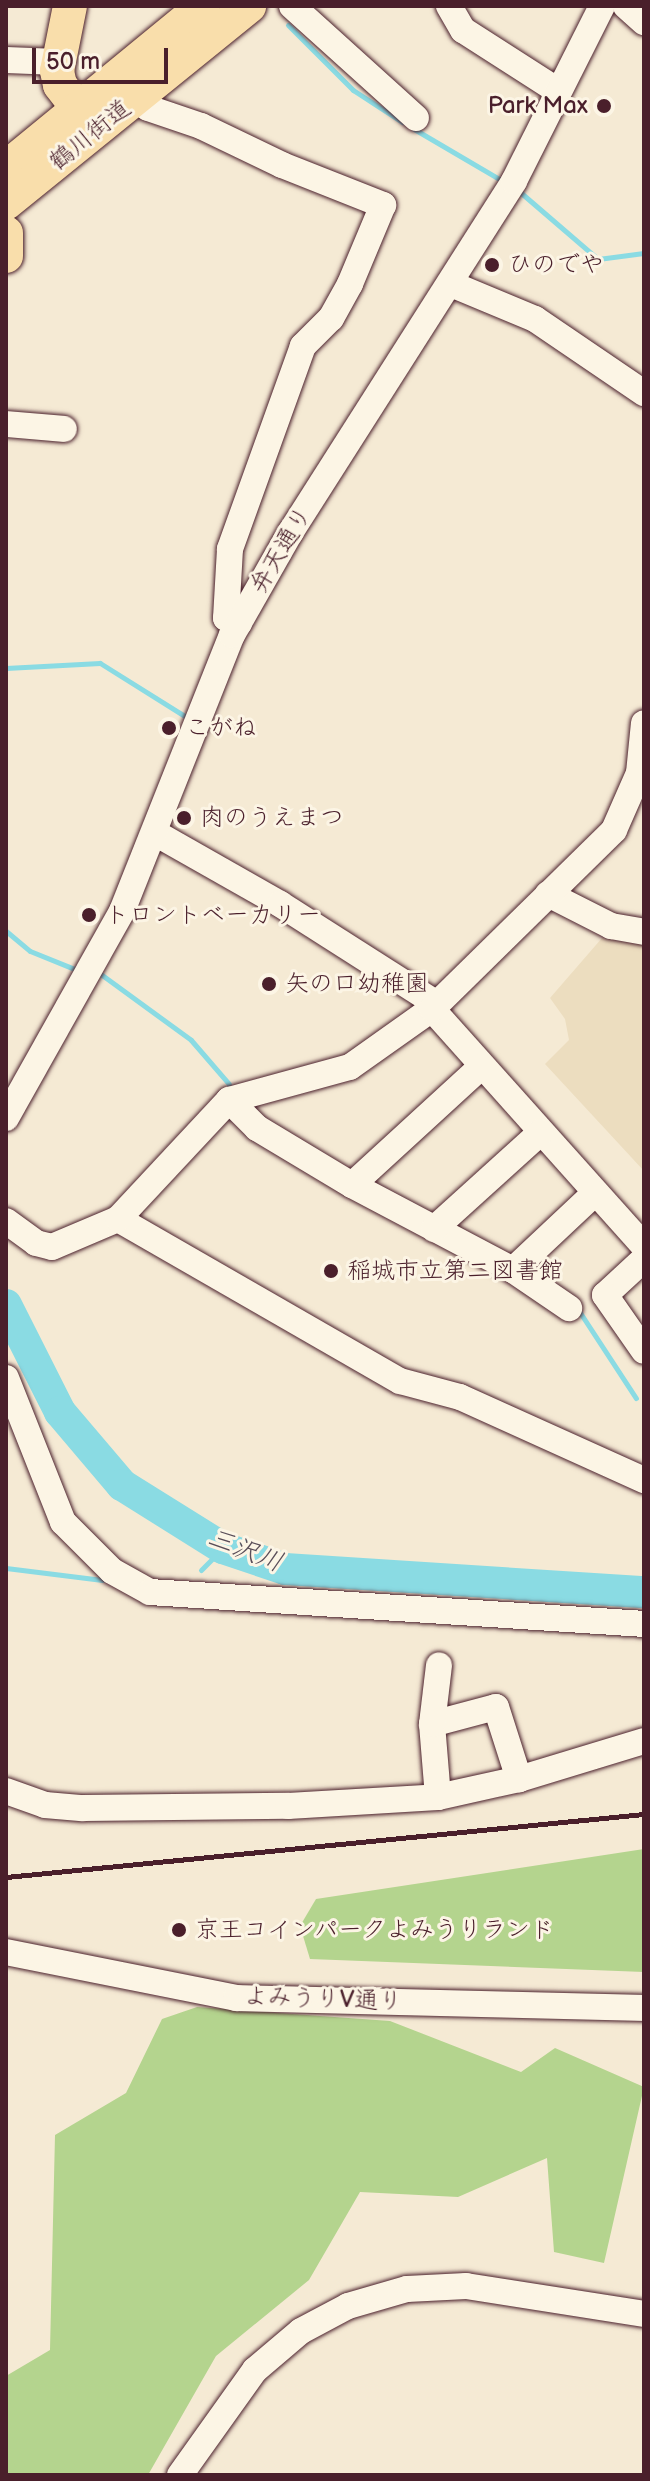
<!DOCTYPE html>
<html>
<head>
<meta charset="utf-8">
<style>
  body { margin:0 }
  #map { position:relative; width:650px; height:2481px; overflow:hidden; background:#f5ead4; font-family:"Balsamiq Sans","Klee One",sans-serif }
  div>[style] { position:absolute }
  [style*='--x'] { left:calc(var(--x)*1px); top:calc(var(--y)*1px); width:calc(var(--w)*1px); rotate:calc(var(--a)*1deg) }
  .built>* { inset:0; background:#ecddbf }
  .green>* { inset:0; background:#b4d48e }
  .stream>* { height:5px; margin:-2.5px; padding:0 2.5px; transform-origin:2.5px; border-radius:2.5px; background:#8adbe3 }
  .river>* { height:32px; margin:-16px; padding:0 16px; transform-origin:16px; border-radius:16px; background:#8adbe3 }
  .roads { filter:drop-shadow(0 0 2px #4a1f2b) drop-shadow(0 0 2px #4a1f2b) }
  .minor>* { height:26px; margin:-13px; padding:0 13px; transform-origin:13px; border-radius:13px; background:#fcf5e5 }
  .major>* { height:34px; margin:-17px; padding:0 17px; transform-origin:17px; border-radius:17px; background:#f9deab }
  .rail>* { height:5px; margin:-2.5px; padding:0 2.5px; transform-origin:2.5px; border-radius:2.5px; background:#4a1f2b }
  .dots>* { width:22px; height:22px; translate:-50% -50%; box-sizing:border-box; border:4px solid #fcf5e5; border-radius:50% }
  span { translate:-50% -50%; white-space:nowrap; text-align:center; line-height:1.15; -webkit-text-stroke:6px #fcf5e5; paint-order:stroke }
  .poi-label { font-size:24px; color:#4a1f2b }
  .right { translate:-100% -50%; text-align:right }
  .left { translate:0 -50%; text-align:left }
  .street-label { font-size:24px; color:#4a1f2b }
  .water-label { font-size:26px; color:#5a4e59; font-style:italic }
  .frame { position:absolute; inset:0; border:8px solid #4a1f2b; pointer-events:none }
  .scale { position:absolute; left:32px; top:48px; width:136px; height:36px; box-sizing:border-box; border:4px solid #4a1f2b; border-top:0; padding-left:10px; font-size:24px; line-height:28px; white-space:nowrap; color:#4a1f2b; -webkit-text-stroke:6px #fcf5e5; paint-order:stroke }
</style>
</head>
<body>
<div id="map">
  <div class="built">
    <i style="clip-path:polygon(602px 938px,644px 945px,644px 1171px,545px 1064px,569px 1040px,565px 1019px,550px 998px)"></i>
  </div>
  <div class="green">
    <i style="clip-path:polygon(644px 1849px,644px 1972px,310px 1959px,300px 1926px,316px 1899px)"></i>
    <i style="clip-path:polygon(197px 2007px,390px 2021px,521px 2072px,555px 2048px,644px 2087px,604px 2263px,554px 2252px,547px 2158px,458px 2197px,360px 2192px,309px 2280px,216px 2356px,148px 2475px,6px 2475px,6px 2376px,50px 2350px,55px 2135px,126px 2093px,162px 2019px)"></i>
  </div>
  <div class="stream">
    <i style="--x:288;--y:25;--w:92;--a:45"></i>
    <i style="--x:353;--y:90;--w:59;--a:33.1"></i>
    <i style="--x:414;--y:129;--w:101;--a:30.4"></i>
    <i style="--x:520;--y:192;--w:103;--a:40.7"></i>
    <i style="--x:598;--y:259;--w:46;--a:-7.4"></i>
    <i style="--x:6;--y:668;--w:94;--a:-3"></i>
    <i style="--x:100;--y:663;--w:102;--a:32.1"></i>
    <i style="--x:6;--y:931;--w:31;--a:40"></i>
    <i style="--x:30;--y:951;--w:51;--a:22"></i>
    <i style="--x:102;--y:975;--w:110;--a:36.1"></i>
    <i style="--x:191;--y:1040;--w:58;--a:49.2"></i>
    <i style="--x:579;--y:1311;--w:104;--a:56.8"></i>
    <i style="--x:6;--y:1568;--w:97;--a:7.1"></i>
    <i style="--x:201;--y:1570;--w:31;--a:-45"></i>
  </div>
  <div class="river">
    <i style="--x:6;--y:1305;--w:120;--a:63.2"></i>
    <i style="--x:60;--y:1412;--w:96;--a:49.7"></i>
    <i style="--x:122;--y:1485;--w:119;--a:32"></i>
    <i style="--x:223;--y:1548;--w:65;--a:18.7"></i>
    <i style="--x:285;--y:1569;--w:360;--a:3.7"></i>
  </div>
  <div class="roads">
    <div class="minor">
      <i style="--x:292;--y:6;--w:167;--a:42.1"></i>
      <i style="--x:449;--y:6;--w:28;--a:60"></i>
      <i style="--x:463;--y:30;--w:113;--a:32.7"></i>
      <i style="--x:626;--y:6;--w:24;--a:42"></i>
      <i style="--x:6;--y:60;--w:52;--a:2.2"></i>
      <i style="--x:135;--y:98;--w:16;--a:38"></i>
      <i style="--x:148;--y:108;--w:56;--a:18.8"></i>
      <i style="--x:201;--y:126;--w:90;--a:25.7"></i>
      <i style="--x:282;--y:165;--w:109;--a:21.6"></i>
      <i style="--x:383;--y:205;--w:86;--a:112.7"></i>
      <i style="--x:350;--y:284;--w:39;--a:119"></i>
      <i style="--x:331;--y:318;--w:40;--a:135"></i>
      <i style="--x:303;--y:346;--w:216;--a:109.8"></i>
      <i style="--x:230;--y:549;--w:69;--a:93.3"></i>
      <i style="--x:226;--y:618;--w:14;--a:21"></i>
      <i style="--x:451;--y:284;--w:91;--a:22.6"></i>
      <i style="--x:535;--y:319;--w:132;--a:34.2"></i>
      <i style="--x:6;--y:424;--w:58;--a:4.9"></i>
      <i style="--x:157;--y:834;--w:142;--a:29.6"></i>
      <i style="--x:280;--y:904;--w:186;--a:32.5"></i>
      <i style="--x:548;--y:894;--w:71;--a:26.9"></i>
      <i style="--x:611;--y:926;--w:34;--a:10"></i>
      <i style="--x:432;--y:1009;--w:318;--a:48.2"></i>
      <i style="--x:229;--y:1100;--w:40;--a:45"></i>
      <i style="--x:257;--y:1128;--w:111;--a:31"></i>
      <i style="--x:352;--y:1185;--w:182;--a:27.8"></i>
      <i style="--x:513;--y:1270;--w:68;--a:34.2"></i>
      <i style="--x:6;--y:1118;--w:237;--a:-60.7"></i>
      <i style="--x:122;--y:911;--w:297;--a:-68.3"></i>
      <i style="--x:232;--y:635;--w:117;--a:-60.4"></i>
      <i style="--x:290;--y:533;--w:417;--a:-57.5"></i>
      <i style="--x:514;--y:181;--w:196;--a:-63.3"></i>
      <i style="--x:352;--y:1185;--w:175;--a:-42.5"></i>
      <i style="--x:118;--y:1219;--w:325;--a:29.9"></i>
      <i style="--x:400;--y:1381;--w:62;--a:14.9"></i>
      <i style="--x:460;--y:1397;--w:202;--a:24.3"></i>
      <i style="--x:6;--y:1221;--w:37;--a:36"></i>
      <i style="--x:36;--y:1243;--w:16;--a:14"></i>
      <i style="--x:52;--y:1247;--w:72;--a:-23"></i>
      <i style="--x:118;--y:1219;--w:163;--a:-47"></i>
      <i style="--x:229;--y:1100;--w:125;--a:-15.3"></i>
      <i style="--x:350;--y:1067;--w:100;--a:-35.3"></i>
      <i style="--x:432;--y:1009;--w:255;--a:-44.5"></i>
      <i style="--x:614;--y:830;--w:62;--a:-66.3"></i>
      <i style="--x:639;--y:773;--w:50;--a:-84.3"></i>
      <i style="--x:434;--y:1229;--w:144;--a:-42.2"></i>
      <i style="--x:644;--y:1259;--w:53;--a:137.3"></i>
      <i style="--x:605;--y:1295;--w:68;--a:55.1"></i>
      <i style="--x:513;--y:1270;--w:112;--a:-43.2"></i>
      <i style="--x:6;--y:1378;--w:155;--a:68.4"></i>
      <i style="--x:63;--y:1522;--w:69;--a:45"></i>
      <i style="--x:112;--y:1571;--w:43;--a:28.9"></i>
      <i style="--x:150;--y:1592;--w:495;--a:3.7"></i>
      <i style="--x:432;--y:1724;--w:66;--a:-14.9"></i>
      <i style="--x:496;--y:1707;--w:76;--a:72.3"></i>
      <i style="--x:6;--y:1791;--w:41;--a:19.7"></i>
      <i style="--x:45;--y:1805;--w:38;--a:5"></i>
      <i style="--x:83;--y:1808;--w:205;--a:-0.6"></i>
      <i style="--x:288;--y:1806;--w:150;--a:-3.4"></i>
      <i style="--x:438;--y:1797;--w:83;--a:-12.5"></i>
      <i style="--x:519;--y:1779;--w:131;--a:-16.9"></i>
      <i style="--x:438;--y:1797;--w:73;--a:-94.7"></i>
      <i style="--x:432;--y:1724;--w:59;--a:-83.2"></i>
      <i style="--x:6;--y:1952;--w:235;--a:11.3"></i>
      <i style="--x:236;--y:1998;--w:408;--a:1.4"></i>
      <i style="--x:180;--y:2475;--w:129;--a:-54.5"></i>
      <i style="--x:255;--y:2370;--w:60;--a:-40.3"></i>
      <i style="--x:301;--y:2331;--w:53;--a:-28"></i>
      <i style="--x:348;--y:2306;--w:61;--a:-16.1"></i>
      <i style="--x:407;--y:2289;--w:59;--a:-2.9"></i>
      <i style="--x:466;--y:2286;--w:180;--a:8.9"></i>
    </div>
    <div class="major">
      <i style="--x:70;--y:6;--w:66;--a:101.3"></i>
      <i style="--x:57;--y:71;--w:14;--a:78"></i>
      <i style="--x:60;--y:85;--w:51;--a:52.2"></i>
      <i style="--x:6;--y:168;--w:255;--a:-39.4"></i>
      <i style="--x:6;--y:203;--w:313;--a:-39"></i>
      <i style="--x:6;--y:233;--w:23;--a:90"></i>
    </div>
  </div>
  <div class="rail">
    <i style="--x:6;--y:1877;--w:641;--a:-5.64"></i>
  </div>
  <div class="dots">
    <i style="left:604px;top:106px;background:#4a1f2b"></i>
    <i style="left:492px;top:265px;background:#4a1f2b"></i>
    <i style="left:169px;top:728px;background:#4a1f2b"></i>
    <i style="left:184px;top:818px;background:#4a1f2b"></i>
    <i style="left:89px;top:915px;background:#4a1f2b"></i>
    <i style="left:269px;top:984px;background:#4a1f2b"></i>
    <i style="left:331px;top:1271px;background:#4a1f2b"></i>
    <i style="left:179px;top:1930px;background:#4a1f2b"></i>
  </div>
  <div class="poi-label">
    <span class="right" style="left:588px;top:106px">Park Max</span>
    <span class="left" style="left:508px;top:265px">ひのでや</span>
    <span class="left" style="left:185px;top:728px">こがね</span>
    <span class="left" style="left:200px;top:818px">肉のうえまつ</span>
    <span class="left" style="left:105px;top:915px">トロントベーカリー</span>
    <span class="left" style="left:285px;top:984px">矢の口幼稚園</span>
    <span class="left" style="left:347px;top:1271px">稲城市立第二図書館</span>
    <span class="left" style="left:195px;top:1930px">京王コインパークよみうりランド</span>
  </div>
  <div class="street-label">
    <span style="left:90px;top:135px;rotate:-39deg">鶴川街道</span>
    <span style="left:281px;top:550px;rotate:-59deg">弁天通り</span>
    <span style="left:323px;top:1999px;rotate:2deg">よみうりV通り</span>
  </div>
  <div class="water-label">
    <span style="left:245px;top:1551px;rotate:21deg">三沢川</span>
  </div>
  <div class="frame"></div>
  <div class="scale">50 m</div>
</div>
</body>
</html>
